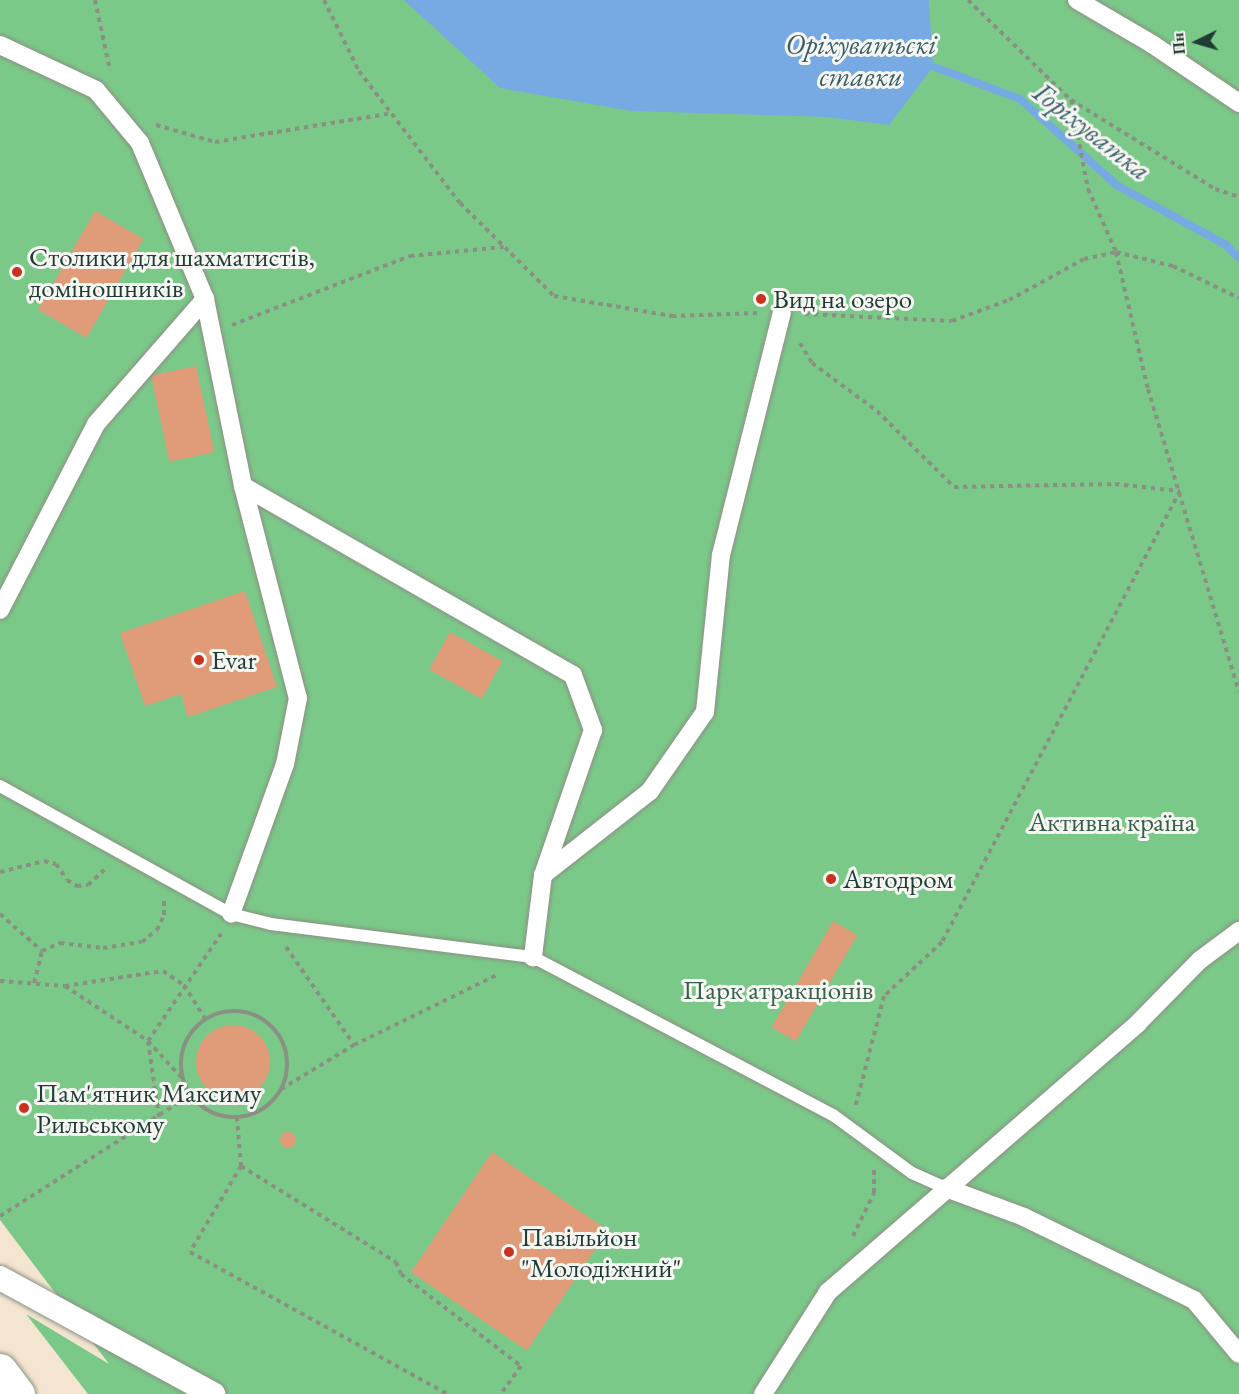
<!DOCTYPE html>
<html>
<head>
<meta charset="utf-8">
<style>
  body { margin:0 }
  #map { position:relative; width:1239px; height:1394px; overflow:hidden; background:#f4e5d0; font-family:"EB Garamond",serif }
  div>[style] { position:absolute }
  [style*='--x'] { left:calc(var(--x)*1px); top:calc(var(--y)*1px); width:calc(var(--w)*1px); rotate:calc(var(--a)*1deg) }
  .green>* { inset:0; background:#7bc989 }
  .water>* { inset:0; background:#77aae3 }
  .stream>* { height:8px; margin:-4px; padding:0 4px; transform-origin:4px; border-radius:4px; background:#77aae3 }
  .building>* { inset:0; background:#e09c78; transform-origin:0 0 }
  .round { border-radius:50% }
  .path>* { height:4px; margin-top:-2px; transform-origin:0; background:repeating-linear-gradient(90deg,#8a9182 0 4.5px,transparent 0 9px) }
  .path>.ring { margin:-2px; padding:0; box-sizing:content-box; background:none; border:4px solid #8a9182; border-radius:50% }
  .roads { filter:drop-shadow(0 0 2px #8a9182) drop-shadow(0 0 2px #8a9182) }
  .service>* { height:12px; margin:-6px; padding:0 6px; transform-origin:6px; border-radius:6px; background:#fff }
  .pedestrian>* { height:18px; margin:-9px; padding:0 9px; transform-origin:9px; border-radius:9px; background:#fff }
  .minor>* { height:24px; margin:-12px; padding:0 12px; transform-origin:12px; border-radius:12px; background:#fff }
  .trunk>* { height:33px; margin:-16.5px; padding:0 16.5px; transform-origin:16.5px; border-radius:16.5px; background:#fff }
  .dots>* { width:16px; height:16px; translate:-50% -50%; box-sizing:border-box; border:3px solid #f6f6f2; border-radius:50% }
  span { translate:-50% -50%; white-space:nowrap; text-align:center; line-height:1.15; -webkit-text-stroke:6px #f6f6f2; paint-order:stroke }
  .poi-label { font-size:27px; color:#1f3d34 }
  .left { translate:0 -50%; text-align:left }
  .park-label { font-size:27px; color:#366049 }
  .water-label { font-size:28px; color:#395e69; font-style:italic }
  .north { position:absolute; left:1167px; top:12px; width:60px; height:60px; -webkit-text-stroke:4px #f6f6f2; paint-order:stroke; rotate:265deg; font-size:16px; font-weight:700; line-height:24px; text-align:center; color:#1f3d34 }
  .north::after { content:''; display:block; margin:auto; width:21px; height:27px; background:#1f3d34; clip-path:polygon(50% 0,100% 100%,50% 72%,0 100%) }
</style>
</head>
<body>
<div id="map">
  <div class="green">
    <i style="clip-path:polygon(0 0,1239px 0,1239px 1394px,88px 1394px,26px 1314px,109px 1364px,0 1220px)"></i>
  </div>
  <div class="water">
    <i style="clip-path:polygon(404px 0,929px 0,933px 67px,889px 125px,826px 117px,631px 111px,500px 88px)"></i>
  </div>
  <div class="stream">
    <i style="--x:924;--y:63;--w:103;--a:20.6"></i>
    <i style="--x:1020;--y:99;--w:131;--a:41.6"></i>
    <i style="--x:1118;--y:186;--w:123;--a:28.6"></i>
    <i style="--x:1226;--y:245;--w:18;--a:45"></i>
  </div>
  <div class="building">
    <i style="left:95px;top:211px;width:56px;height:114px;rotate:30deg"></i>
    <i style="left:196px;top:366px;width:88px;height:46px;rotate:78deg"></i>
    <i style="clip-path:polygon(245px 591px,277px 687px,188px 717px,181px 694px,145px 706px,120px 633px)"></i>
    <i style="left:450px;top:632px;width:60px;height:43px;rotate:29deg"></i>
    <i style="left:833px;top:921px;width:28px;height:123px;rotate:30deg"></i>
    <i class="round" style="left:196px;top:1025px;width:74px;height:74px"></i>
    <i class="round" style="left:280px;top:1132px;width:16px;height:16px"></i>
    <i style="left:492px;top:1152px;width:140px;height:145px;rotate:34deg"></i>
  </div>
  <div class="path">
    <i style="--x:95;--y:0;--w:72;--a:77.9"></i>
    <i style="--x:324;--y:0;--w:79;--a:63.8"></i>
    <i style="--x:359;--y:71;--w:166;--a:52.6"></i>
    <i style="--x:460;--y:203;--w:132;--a:44.7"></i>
    <i style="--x:554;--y:296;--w:120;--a:9.6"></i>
    <i style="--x:672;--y:316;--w:86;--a:-2"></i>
    <i style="--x:968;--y:0;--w:144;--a:44.2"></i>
    <i style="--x:1071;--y:100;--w:169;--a:31.7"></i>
    <i style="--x:1215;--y:189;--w:25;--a:18"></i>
    <i style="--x:1071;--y:100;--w:91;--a:79.2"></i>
    <i style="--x:1088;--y:189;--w:69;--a:66"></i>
    <i style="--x:1116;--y:252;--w:141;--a:76.9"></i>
    <i style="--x:1148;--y:389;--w:316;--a:73.3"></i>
    <i style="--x:156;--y:125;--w:61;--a:16.1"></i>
    <i style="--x:215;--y:142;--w:180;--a:-9.3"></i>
    <i style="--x:805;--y:314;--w:147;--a:2.7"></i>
    <i style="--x:952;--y:321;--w:61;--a:-20.2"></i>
    <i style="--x:1009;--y:300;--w:85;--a:-28.7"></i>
    <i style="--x:1084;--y:259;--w:33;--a:-12"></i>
    <i style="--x:1116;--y:252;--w:59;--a:13.8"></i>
    <i style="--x:1173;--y:266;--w:73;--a:25.9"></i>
    <i style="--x:232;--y:325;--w:191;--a:-21.2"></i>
    <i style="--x:410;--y:256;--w:94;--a:-5.5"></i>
    <i style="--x:800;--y:343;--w:23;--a:59"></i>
    <i style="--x:812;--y:363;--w:81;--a:36.4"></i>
    <i style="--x:877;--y:411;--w:108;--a:44.6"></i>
    <i style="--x:954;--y:487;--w:161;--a:-1.1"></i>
    <i style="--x:1115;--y:484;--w:65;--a:6.1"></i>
    <i style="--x:1180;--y:491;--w:510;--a:117.82"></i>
    <i style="--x:942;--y:942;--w:79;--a:137"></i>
    <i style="--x:884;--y:996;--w:116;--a:104.5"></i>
    <i style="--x:0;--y:872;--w:45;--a:-14"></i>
    <i style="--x:44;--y:861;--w:12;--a:14"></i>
    <i style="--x:56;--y:864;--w:19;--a:55"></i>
    <i style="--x:67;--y:880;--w:12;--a:31"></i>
    <i style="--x:77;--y:886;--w:11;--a:-5"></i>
    <i style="--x:88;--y:885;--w:25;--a:-43"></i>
    <i style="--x:0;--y:914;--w:56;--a:41.4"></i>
    <i style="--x:286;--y:947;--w:119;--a:55.2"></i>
    <i style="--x:42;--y:951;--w:20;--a:-24"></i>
    <i style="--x:60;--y:943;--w:43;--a:6.6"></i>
    <i style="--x:103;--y:948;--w:39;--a:-9"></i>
    <i style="--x:142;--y:942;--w:19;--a:-39"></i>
    <i style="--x:157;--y:930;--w:17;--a:-65"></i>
    <i style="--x:164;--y:915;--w:16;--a:-90"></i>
    <i style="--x:0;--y:981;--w:65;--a:4.4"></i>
    <i style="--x:65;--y:986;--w:99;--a:-8.7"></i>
    <i style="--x:163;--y:971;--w:25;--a:34"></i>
    <i style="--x:184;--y:985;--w:40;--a:58"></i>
    <i style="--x:34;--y:983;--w:33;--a:-76"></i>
    <i style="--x:65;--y:986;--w:100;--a:33.5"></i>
    <i style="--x:148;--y:1041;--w:52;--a:47.4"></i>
    <i class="ring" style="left:181px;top:1011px;width:102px;height:102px"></i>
    <i style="--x:281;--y:1089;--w:85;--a:-31.1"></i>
    <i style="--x:354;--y:1045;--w:159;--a:-26.1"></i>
    <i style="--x:159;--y:1117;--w:77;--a:-98.2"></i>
    <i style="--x:148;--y:1041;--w:130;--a:-55.7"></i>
    <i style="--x:237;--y:1117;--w:49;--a:85.3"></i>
    <i style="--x:241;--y:1166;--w:100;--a:120.7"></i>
    <i style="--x:190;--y:1252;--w:294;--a:28.9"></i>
    <i style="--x:241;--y:1166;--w:182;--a:31.8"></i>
    <i style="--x:396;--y:1262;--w:13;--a:67"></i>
    <i style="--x:401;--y:1274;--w:151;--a:37.5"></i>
    <i style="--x:521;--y:1366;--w:34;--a:126"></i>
    <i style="--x:0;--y:1216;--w:226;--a:-32.4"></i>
    <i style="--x:853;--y:1236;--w:48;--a:-64"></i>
    <i style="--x:874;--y:1193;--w:23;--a:-90"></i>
  </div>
  <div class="roads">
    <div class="service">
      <i style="--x:0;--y:786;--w:264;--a:29"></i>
      <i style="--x:231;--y:914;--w:41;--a:14"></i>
      <i style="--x:271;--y:924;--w:264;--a:7.2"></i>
      <i style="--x:533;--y:957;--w:339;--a:27.8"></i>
      <i style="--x:833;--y:1115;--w:98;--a:36.3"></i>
      <i style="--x:912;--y:1173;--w:37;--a:24"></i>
    </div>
    <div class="pedestrian">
      <i style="--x:1077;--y:0;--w:87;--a:30.4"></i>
      <i style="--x:1152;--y:44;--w:105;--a:34.1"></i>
      <i style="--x:0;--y:45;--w:106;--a:25.1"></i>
      <i style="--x:96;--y:90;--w:69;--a:50.3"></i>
      <i style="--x:140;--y:143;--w:169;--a:67.4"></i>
      <i style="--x:205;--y:299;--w:191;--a:78.5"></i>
      <i style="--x:243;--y:486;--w:219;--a:75.5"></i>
      <i style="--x:298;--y:698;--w:67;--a:101.1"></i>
      <i style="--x:285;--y:764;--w:159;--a:109.8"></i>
      <i style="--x:243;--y:486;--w:380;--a:29.8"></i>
      <i style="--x:573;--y:675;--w:59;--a:70"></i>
      <i style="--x:593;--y:730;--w:153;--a:109"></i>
      <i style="--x:543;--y:875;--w:83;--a:97"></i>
      <i style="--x:0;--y:610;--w:209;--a:-62.7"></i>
      <i style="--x:96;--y:424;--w:166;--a:-48.9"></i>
      <i style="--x:543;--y:875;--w:136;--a:-38.1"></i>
      <i style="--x:650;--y:791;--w:96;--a:-55.2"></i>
      <i style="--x:705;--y:712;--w:158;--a:-84.2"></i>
      <i style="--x:721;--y:555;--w:250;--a:-75.9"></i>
      <i style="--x:946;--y:1188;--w:83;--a:20.4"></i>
      <i style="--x:1024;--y:1217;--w:189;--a:26"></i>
      <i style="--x:1194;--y:1300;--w:70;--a:50.2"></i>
      <i style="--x:763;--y:1394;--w:121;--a:-57.5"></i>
      <i style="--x:828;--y:1292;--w:410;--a:-40.9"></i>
      <i style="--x:1138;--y:1023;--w:88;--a:-45.5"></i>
      <i style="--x:1200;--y:960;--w:49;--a:-36.6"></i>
    </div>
    <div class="minor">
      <i style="--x:0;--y:1278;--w:243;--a:28.6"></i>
    </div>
    <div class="trunk">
      <i style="--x:0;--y:1370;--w:30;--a:53"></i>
    </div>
  </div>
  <div class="dots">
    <i style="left:17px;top:272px;background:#c8321e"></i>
    <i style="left:761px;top:299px;background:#c8321e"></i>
    <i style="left:199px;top:660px;background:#c8321e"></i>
    <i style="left:831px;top:879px;background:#c8321e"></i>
    <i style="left:24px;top:1108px;background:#c8321e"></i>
    <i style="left:509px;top:1252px;background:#c8321e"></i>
  </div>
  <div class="poi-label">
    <span class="left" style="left:29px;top:272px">Столики для шахматистів,<br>доміношників</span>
    <span class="left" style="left:773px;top:299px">Вид на озеро</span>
    <span class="left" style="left:211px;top:660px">Evar</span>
    <span class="left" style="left:843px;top:879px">Автодром</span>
    <span class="left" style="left:36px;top:1108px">Пам'ятник Максиму<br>Рильському</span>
    <span class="left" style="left:521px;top:1252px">Павільйон<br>"Молодіжний"</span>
  </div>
  <div class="park-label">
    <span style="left:1112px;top:822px">Активна країна</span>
    <span style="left:778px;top:990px">Парк атракціонів</span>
  </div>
  <div class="water-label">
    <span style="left:861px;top:60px">Оріхуватьскі<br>ставки</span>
    <span style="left:1092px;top:131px;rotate:38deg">Горіхуватка</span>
  </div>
  <div class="north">Пн</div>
</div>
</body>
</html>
